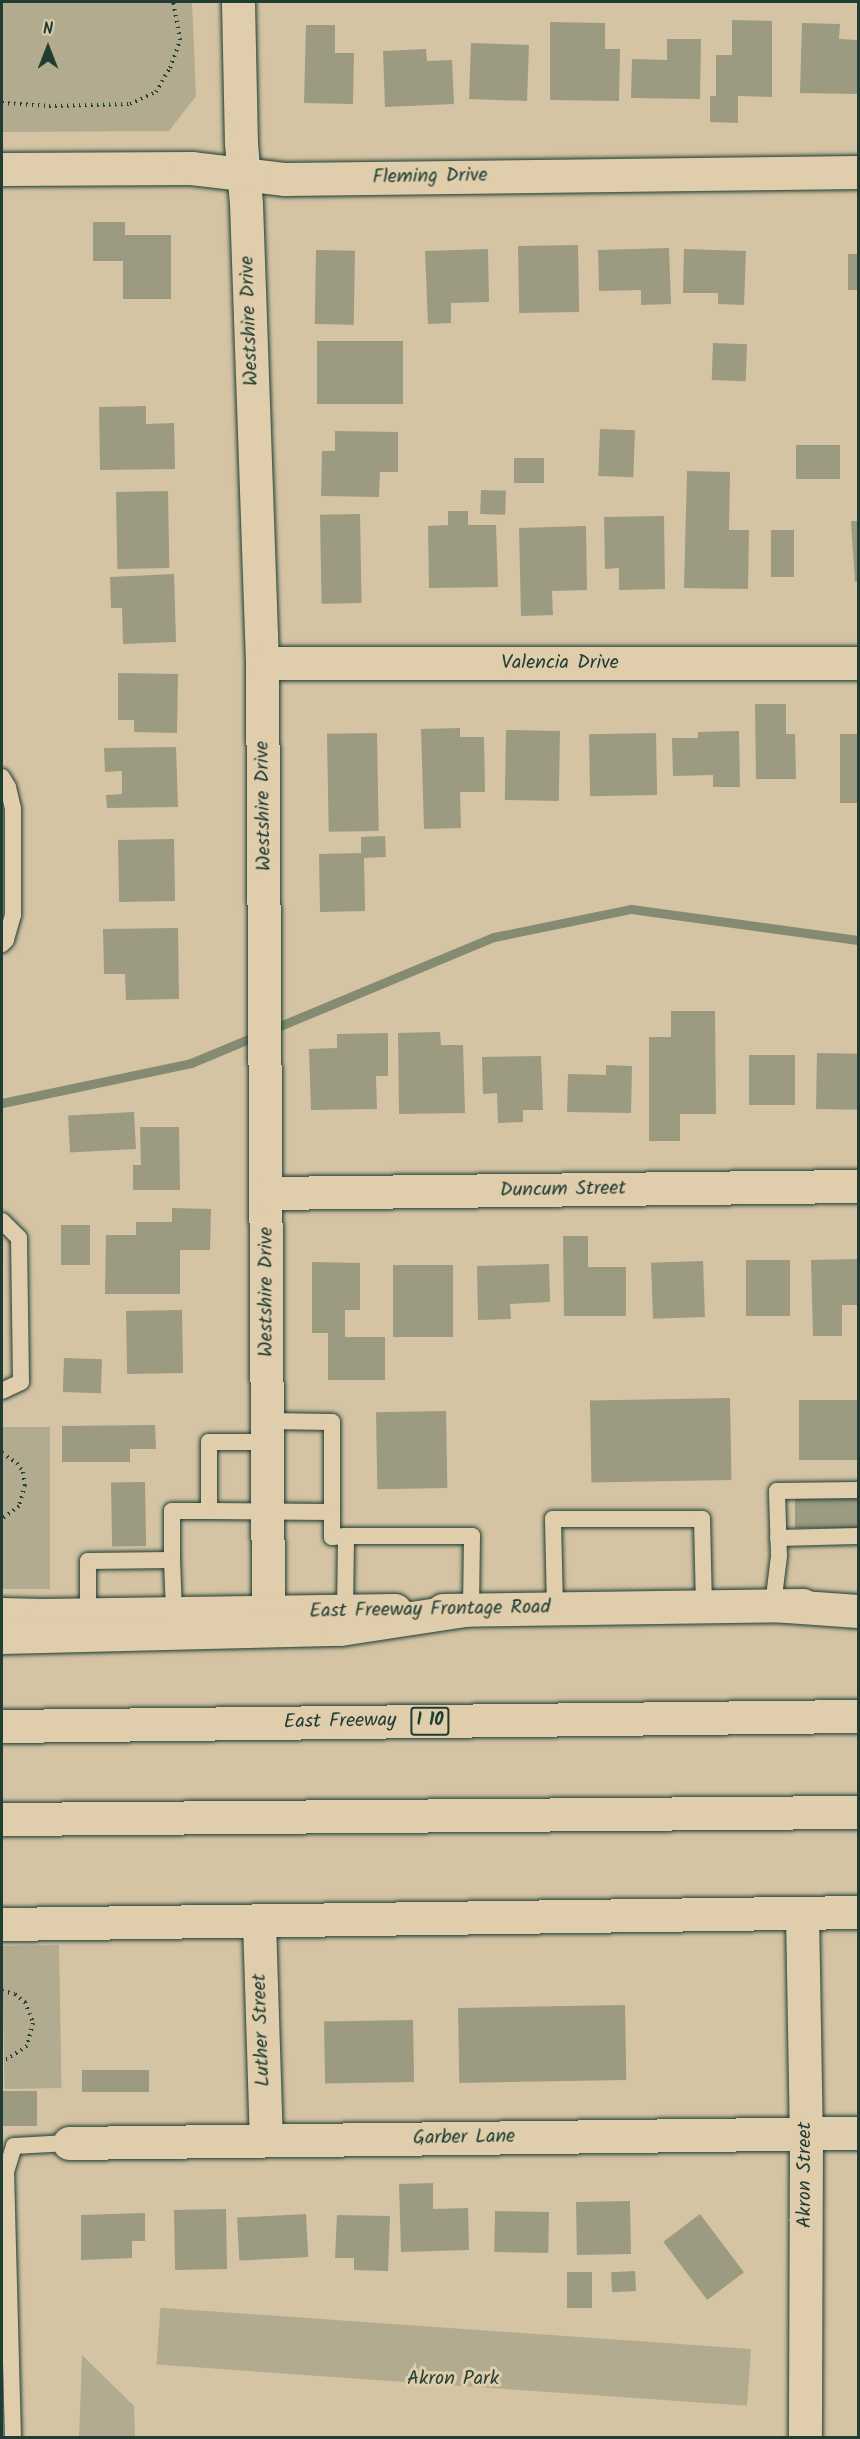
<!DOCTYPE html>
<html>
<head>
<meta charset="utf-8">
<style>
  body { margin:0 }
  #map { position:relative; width:860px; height:2439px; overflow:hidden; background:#d4c4a4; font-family:Kalam,sans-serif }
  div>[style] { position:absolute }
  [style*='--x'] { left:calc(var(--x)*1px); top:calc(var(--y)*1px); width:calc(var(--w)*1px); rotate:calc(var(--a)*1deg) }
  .green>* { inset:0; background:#b3ab8f; transform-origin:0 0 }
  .stream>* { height:9px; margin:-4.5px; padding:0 4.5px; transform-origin:4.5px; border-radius:4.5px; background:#858a73 }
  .building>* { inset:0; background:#9c9a81; transform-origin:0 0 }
  .path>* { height:4px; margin-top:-2px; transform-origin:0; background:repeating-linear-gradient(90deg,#1f3d34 0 1.5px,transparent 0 6px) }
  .roads { filter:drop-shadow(0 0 2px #1f3d34) drop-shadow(0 0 2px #1f3d34) }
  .lane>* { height:16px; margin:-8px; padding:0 8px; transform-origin:8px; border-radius:8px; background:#e0cdab }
  .street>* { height:33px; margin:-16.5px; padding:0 16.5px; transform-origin:16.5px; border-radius:16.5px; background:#e0cdab }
  .secondary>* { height:33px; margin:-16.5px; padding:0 16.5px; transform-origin:16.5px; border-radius:16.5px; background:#e0cdab }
  .highway>* { height:33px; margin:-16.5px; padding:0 16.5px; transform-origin:16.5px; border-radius:16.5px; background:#e0cdab }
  span { translate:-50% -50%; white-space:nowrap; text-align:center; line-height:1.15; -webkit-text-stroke:6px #e0cdab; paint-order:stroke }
  .shield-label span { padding:2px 4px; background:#e0cdab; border:2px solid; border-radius:4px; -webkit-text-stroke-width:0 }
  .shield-label { font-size:18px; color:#1f3d34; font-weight:700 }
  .street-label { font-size:20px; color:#1f3d34 }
  .park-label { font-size:20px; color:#264239 }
  .frame { position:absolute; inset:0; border:3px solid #1f3d34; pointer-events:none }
  .north { position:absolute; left:18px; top:18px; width:60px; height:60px; -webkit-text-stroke:4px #e0cdab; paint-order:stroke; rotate:0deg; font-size:16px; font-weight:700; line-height:24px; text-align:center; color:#1f3d34 }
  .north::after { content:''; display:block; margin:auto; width:21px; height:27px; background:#1f3d34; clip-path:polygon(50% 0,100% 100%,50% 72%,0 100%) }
</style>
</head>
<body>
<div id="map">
  <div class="green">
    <i style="clip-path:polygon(2px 2px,192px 2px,196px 96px,169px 131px,2px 132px)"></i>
    <i style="left:50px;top:1427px;width:162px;height:48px;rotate:90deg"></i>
    <i style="left:59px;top:1945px;width:143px;height:57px;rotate:89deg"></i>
    <i style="left:751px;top:2349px;width:57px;height:592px;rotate:94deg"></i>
    <i style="clip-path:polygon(82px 2355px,134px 2406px,135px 2437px,79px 2437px)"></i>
  </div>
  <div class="stream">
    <i style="--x:2;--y:1103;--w:193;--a:-11.9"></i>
    <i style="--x:191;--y:1063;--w:328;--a:-22.6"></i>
    <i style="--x:494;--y:937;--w:140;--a:-11.6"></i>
    <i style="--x:631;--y:909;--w:229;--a:7.8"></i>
  </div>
  <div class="building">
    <i style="clip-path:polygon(732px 20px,772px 21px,772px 97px,738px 96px,738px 123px,710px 122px,710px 96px,716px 96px,716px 55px,732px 55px)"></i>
    <i style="clip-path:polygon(550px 22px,605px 23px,605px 49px,620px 49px,619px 101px,550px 100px)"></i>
    <i style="clip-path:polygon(802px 23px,840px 24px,839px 39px,858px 40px,858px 94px,800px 93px)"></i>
    <i style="clip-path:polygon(306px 25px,335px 25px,335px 53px,354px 53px,353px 104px,304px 103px)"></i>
    <i style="clip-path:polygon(667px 39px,701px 39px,700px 99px,631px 98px,632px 59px,667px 60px)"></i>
    <i style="left:471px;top:43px;width:58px;height:56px;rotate:2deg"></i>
    <i style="clip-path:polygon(426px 49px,427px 61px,452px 60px,454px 104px,385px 107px,383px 51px)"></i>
    <i style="clip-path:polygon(93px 222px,125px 222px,125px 235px,171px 235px,171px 299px,123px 299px,123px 261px,93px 261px)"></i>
    <i style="left:578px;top:245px;width:67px;height:60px;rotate:89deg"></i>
    <i style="clip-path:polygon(669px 248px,671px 304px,641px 305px,641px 290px,599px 291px,598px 250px)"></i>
    <i style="clip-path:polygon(488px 249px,489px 302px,451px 303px,451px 323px,428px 324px,425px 251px)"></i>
    <i style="clip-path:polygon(684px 249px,746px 251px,744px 305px,718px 304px,718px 293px,683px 293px)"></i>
    <i style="left:316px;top:250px;width:39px;height:74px;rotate:1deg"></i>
    <i style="left:848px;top:254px;width:10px;height:36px"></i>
    <i style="left:403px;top:341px;width:63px;height:86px;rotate:90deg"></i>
    <i style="left:713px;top:343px;width:34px;height:37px;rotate:2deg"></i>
    <i style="clip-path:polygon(146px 406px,146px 424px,174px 423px,175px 469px,100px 470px,99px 407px)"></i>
    <i style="left:600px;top:429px;width:35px;height:47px;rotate:2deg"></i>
    <i style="clip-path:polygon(335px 431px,398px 432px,398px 472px,380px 472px,379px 497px,321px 496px,322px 451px,335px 451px)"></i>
    <i style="left:840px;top:445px;width:34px;height:44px;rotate:90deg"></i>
    <i style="left:514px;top:458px;width:30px;height:25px"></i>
    <i style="clip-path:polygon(687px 471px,730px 472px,729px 530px,749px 530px,748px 589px,684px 588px)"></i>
    <i style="left:481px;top:490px;width:25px;height:24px;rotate:2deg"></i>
    <i style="left:168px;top:491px;width:77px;height:52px;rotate:89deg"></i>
    <i style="clip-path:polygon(448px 511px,468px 511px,468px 525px,496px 525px,498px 587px,429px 588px,428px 526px,448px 525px)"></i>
    <i style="left:360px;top:514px;width:89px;height:40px;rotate:89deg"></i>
    <i style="clip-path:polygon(664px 516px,665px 589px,619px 590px,619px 568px,605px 569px,604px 517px)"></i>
    <i style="clip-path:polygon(851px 521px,858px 521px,858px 581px,855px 582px)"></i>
    <i style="clip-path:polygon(586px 526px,587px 590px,552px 591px,553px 615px,521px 616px,519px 528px)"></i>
    <i style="left:771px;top:530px;width:23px;height:47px"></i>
    <i style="clip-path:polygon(174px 574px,176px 642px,123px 644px,122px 608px,111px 608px,110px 577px)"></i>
    <i style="clip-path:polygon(118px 673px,178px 674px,177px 733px,134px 732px,134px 720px,118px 720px)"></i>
    <i style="clip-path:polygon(755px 704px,786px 704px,786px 734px,795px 734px,796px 779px,756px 779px)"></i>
    <i style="clip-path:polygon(460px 728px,460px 737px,484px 737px,485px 792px,460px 792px,461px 828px,424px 829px,421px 729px)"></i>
    <i style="left:506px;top:730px;width:54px;height:70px;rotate:1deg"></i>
    <i style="clip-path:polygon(739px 731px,740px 787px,713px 787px,713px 775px,673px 776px,672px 738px,698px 738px,698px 732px)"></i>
    <i style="left:377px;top:733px;width:98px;height:50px;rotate:89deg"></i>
    <i style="left:656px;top:733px;width:62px;height:67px;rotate:89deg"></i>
    <i style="left:858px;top:734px;width:69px;height:18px;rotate:90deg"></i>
    <i style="clip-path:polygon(176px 747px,178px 807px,107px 808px,106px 795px,122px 794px,122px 771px,105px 772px,104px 748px)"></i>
    <i style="clip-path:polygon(385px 836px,386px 857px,364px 858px,365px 911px,320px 912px,319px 854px,361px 853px,361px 837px)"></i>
    <i style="left:174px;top:839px;width:62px;height:56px;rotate:89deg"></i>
    <i style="clip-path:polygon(178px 928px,179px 999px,126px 1000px,125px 974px,104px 974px,103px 929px)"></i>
    <i style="clip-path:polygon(671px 1011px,715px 1011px,716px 1114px,680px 1114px,680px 1141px,649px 1141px,649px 1037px,671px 1037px)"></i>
    <i style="clip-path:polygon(440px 1032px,441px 1045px,463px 1045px,465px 1113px,399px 1114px,398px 1033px)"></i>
    <i style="clip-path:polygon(388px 1033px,388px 1076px,376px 1076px,377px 1109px,311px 1110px,309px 1049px,337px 1048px,337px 1034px)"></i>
    <i style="left:817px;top:1053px;width:41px;height:56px;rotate:1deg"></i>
    <i style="left:795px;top:1055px;width:50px;height:46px;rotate:90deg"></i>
    <i style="clip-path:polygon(541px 1056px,543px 1110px,523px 1110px,523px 1122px,498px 1123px,497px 1093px,483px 1094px,482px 1057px)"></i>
    <i style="clip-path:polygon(606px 1065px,632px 1066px,631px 1113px,567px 1112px,568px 1074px,606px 1075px)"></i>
    <i style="left:134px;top:1112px;width:37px;height:66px;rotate:87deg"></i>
    <i style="clip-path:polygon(140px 1127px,179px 1127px,180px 1190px,133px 1190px,133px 1165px,141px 1165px)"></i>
    <i style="clip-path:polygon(172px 1208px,211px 1209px,210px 1250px,180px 1250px,180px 1294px,105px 1294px,106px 1235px,136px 1235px,136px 1222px,172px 1222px)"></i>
    <i style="left:61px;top:1225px;width:29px;height:40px"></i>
    <i style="clip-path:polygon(563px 1236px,588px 1236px,588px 1267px,626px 1267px,626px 1316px,564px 1316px)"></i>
    <i style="clip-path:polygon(858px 1259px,858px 1305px,842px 1305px,842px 1336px,813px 1336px,811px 1260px)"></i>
    <i style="left:746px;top:1260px;width:44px;height:56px"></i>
    <i style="left:703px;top:1261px;width:56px;height:52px;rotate:88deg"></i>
    <i style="clip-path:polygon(312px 1262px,360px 1263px,360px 1310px,345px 1310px,345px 1337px,385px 1337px,385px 1380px,328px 1380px,328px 1333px,312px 1333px)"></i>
    <i style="clip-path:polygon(549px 1264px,550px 1302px,510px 1304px,511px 1319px,478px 1320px,477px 1266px)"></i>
    <i style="left:393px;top:1265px;width:60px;height:72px"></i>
    <i style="left:182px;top:1310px;width:63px;height:56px;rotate:89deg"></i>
    <i style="left:64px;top:1358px;width:38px;height:34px;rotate:2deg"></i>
    <i style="left:730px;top:1398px;width:82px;height:140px;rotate:89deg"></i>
    <i style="left:858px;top:1400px;width:60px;height:59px;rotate:90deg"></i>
    <i style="left:446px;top:1411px;width:77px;height:70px;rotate:89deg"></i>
    <i style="clip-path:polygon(155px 1425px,156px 1449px,130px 1449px,130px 1462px,62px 1462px,62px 1426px)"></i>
    <i style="left:145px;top:1482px;width:64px;height:34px;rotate:89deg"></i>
    <i style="left:858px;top:1497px;width:31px;height:63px;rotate:90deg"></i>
    <i style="left:625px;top:2005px;width:75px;height:167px;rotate:89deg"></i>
    <i style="left:413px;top:2020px;width:62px;height:89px;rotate:89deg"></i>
    <i style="left:149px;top:2070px;width:22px;height:67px;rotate:90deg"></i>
    <i style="left:2px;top:2091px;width:35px;height:35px"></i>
    <i style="clip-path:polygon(433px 2183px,433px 2209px,468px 2208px,469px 2250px,401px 2252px,399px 2184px)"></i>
    <i style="left:630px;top:2201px;width:53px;height:54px;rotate:89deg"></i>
    <i style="left:226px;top:2209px;width:60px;height:52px;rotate:89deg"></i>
    <i style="left:495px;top:2211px;width:54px;height:41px;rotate:1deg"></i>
    <i style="clip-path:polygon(145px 2213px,145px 2241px,132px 2241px,132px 2258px,81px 2260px,81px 2215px)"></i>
    <i style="left:306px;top:2214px;width:43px;height:69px;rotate:87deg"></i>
    <i style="left:700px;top:2214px;width:73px;height:46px;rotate:53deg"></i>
    <i style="clip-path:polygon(337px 2215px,390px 2216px,388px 2271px,354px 2270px,354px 2258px,335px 2258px)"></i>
    <i style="left:635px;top:2271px;width:20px;height:24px;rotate:87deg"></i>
    <i style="left:567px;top:2272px;width:25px;height:36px"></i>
  </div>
  <div class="path">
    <i style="--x:2;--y:103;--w:47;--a:3.7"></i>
    <i style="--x:49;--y:106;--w:81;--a:-1.4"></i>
    <i style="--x:130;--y:104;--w:29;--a:-25"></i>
    <i style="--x:156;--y:92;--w:28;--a:-60"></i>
    <i style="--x:170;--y:68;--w:30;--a:-70"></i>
    <i style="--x:180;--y:40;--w:39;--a:-100"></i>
    <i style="--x:2;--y:1453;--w:18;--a:34"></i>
    <i style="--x:17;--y:1463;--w:11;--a:56"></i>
    <i style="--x:23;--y:1472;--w:13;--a:81"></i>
    <i style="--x:25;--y:1485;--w:22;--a:106"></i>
    <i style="--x:19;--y:1506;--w:21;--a:143"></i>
    <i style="--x:2;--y:1991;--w:13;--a:13"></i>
    <i style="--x:15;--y:1994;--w:13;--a:39"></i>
    <i style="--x:25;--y:2002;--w:22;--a:69"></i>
    <i style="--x:33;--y:2023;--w:24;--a:105"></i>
    <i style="--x:27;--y:2046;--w:24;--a:147"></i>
    <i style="--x:7;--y:2059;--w:5;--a:180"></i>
  </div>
  <div class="roads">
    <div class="lane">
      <i style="--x:2;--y:777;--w:12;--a:59"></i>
      <i style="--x:8;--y:787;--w:23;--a:77"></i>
      <i style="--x:13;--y:809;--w:106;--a:90"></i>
      <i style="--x:13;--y:915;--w:26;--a:106"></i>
      <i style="--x:6;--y:940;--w:6;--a:135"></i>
      <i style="--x:2;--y:1221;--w:24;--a:45"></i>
      <i style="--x:19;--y:1238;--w:144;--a:89.2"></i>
      <i style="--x:21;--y:1382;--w:21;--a:155"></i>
      <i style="--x:268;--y:1421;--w:64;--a:0.9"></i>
      <i style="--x:332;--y:1422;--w:90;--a:90"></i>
      <i style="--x:268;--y:1442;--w:59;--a:180"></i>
      <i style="--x:209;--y:1442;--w:69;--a:90"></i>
      <i style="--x:209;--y:1511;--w:123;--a:0.5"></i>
      <i style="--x:332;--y:1512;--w:25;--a:90"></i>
      <i style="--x:332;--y:1537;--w:14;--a:-4"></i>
      <i style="--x:778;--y:1538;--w:80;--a:-1.4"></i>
      <i style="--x:172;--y:1560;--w:49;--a:-90"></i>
      <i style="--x:172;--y:1511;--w:37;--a:0"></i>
      <i style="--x:773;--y:1605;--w:49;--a:-83"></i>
      <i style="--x:779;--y:1556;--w:65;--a:-91.8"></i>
      <i style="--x:777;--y:1491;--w:81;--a:-0.7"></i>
      <i style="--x:555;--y:1608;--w:89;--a:-91.3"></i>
      <i style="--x:553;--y:1519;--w:149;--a:0"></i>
      <i style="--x:702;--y:1519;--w:87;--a:88.7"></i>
      <i style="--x:345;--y:1611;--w:75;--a:-89.2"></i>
      <i style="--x:346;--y:1536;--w:126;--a:0"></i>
      <i style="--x:472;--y:1536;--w:73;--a:90.8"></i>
      <i style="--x:88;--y:1615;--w:54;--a:-90"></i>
      <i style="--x:88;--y:1561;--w:84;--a:-0.7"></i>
      <i style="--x:172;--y:1560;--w:53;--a:87.8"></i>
      <i style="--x:13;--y:2438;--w:266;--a:-91.5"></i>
      <i style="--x:6;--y:2172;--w:27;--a:-73"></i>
      <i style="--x:14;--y:2146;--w:55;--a:-3.1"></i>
    </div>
    <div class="street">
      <i style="--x:238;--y:2;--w:141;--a:88.8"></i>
      <i style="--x:241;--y:143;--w:61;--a:85.3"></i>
      <i style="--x:246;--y:204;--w:459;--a:88"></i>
      <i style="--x:262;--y:663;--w:949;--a:89.64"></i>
      <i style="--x:2;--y:169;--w:189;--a:-0.3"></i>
      <i style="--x:191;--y:168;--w:95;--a:6.7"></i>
      <i style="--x:285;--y:179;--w:573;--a:-0.7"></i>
      <i style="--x:262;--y:663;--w:596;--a:0"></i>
      <i style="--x:267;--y:1193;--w:591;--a:-0.68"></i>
      <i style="--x:802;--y:1913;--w:221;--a:89"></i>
      <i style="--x:806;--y:2134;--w:304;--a:90.2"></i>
      <i style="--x:259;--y:1921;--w:219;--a:88.2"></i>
      <i style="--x:69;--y:2143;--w:789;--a:-0.73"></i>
    </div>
    <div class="secondary">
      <i style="--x:443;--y:1610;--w:360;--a:-0.8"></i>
      <i style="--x:2;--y:1614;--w:40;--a:1.4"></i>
      <i style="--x:42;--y:1615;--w:353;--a:-0.8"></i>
      <i style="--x:2;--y:1924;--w:856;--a:-0.8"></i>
    </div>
    <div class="highway">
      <i style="--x:773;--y:1605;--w:85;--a:4"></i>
      <i style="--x:2;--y:1637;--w:338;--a:-1.4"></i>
      <i style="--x:340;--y:1629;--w:133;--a:-8.7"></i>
      <i style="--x:2;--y:1726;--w:856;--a:-0.67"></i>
      <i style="--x:2;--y:1819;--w:856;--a:-0.47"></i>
    </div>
  </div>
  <div class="shield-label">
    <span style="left:430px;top:1721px">I 10</span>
  </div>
  <div class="street-label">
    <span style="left:430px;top:177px;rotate:-1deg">Fleming Drive</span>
    <span style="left:250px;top:321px;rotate:-92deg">Westshire Drive</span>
    <span style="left:560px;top:663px">Valencia Drive</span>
    <span style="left:264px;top:806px;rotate:-91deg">Westshire Drive</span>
    <span style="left:563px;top:1190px;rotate:-1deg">Duncum Street</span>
    <span style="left:267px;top:1292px;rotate:-90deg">Westshire Drive</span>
    <span style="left:430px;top:1610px;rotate:-1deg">East Freeway Frontage Road</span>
    <span style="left:340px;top:1722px;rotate:-1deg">East Freeway</span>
    <span style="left:262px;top:2030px;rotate:-92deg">Luther Street</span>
    <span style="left:464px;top:2138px;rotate:-1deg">Garber Lane</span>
    <span style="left:805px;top:2175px;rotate:-90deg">Akron Street</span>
  </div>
  <div class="park-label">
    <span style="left:453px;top:2379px">Akron Park</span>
  </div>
  <div class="frame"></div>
  <div class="north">N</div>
</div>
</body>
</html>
